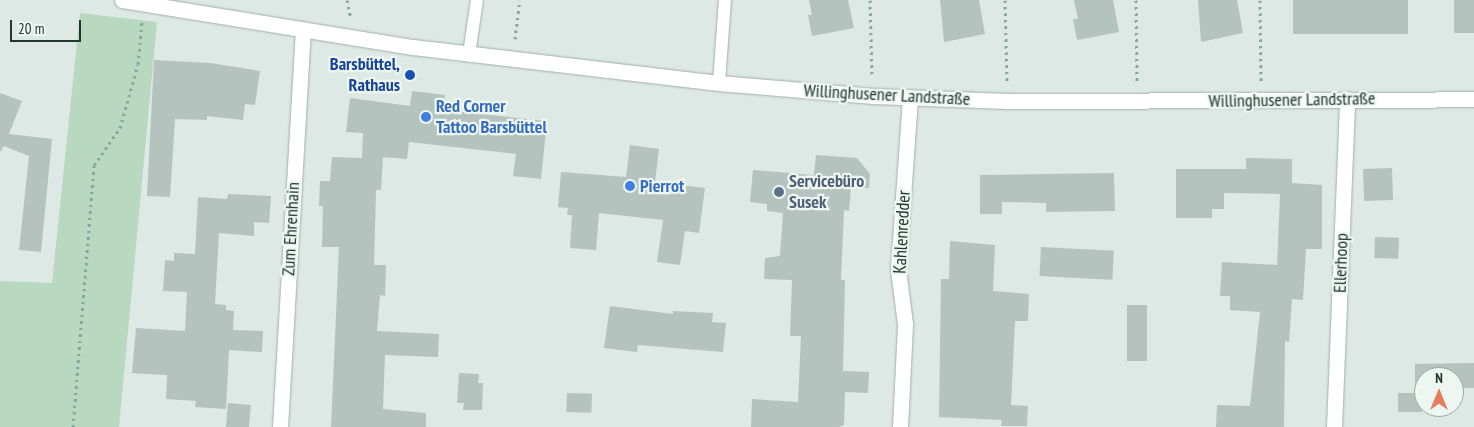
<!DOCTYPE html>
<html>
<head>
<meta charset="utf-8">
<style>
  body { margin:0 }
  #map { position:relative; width:1474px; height:427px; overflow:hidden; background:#dee8e4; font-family:"PT Sans Narrow",sans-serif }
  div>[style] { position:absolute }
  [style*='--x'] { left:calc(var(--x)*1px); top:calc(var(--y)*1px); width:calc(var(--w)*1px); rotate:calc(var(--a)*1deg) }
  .green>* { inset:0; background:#b9d8c0 }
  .building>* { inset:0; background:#b4c3bd; transform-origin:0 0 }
  .path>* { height:3px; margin-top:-1.5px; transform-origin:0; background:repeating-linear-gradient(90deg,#81aa9c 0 2.5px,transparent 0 6.5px) }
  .roads { filter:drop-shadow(0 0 1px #a2afaa) drop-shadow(0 0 1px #a2afaa) }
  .service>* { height:12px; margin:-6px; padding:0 6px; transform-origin:6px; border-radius:6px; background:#fff }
  .minor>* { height:15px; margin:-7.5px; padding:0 7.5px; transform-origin:7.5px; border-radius:7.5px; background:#fff }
  .tertiary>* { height:15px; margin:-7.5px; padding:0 7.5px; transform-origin:7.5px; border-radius:7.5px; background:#fff }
  .dots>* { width:14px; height:14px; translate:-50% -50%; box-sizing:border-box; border:2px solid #eef6f2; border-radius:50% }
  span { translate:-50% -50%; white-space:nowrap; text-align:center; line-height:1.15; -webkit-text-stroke:4.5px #eef6f2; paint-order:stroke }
  .transit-label { font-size:18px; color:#164399; font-weight:700 }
  .right { translate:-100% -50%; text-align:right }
  .street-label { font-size:18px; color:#213730 }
  .shop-label { font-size:18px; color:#366cbe; font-weight:700 }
  .left { translate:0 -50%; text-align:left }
  .service-label { font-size:18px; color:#4e5e75; font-weight:700 }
  .north { position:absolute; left:1414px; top:367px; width:50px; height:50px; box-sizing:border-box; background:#eef6f2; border:1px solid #9caaa4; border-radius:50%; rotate:0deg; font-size:14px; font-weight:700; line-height:20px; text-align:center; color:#213730 }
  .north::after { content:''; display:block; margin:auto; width:18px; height:22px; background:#e67d5f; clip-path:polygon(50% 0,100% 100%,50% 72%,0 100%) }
  .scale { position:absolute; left:10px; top:20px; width:71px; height:22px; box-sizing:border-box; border:2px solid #213730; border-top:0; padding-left:6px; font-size:15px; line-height:18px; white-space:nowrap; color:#213730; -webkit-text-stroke:4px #eef6f2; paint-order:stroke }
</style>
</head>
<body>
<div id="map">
  <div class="green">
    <i style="clip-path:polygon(80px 13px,157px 22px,119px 427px,0 427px,0 281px,52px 283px)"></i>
  </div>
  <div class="building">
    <i style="clip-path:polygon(809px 0,848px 0,854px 28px,812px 36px,808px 15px,812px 15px)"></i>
    <i style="clip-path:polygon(940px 0,979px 0,985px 34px,944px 42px)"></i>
    <i style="clip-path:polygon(1074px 0,1113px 0,1119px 32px,1077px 40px,1073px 19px,1078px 19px)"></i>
    <i style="clip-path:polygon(1198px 0,1237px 0,1243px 33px,1201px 42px)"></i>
    <i style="left:1293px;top:0;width:115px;height:34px"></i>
    <i style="left:1454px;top:0;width:20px;height:33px"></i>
    <i style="clip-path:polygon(154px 60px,210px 63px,260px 71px,255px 105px,245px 104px,243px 120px,207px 116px,207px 120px,175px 119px,170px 197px,147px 196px)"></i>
    <i style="clip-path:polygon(412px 91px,445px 95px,443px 110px,547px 121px,541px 179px,513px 176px,516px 154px,409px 142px,407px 159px,383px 157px,381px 190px,376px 190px,374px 265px,386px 265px,385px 296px,380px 295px,377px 331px,439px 334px,438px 357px,385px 355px,383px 409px,426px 413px,426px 427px,331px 427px,339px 247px,322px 247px,323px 206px,319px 206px,320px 181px,330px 181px,332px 157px,362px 158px,363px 133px,346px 132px,350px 98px,410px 106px)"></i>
    <i style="clip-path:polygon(0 93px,22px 101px,9px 134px,52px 139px,41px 252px,19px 250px,29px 156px,4px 146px,0 152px)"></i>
    <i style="clip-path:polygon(630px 145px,659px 149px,655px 182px,705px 188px,699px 233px,685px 231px,680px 265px,657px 262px,663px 220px,599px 213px,596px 250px,570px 248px,572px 215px,567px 215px,568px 208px,558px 207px,561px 172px,626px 177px)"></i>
    <i style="clip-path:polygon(816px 155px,857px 158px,870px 174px,869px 188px,851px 187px,849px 211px,844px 210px,841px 280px,845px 280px,843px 371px,869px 372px,868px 393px,845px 392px,844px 425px,839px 427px,751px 427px,752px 399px,798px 402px,801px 336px,790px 336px,792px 280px,764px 279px,765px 258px,780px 256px,783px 213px,767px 211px,767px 204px,750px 202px,753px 170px,814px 175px)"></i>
    <i style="clip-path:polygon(1246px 158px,1292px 159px,1292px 183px,1322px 185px,1322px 249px,1306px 249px,1303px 300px,1292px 299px,1289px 342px,1285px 341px,1284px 427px,1216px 427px,1217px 405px,1250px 406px,1260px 312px,1230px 310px,1230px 296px,1220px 296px,1222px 262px,1277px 265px,1280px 194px,1224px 193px,1224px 209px,1212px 209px,1212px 218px,1176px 218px,1176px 169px,1246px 169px)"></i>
    <i style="left:1392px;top:168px;width:32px;height:29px;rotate:88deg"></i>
    <i style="clip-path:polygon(1114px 173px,1115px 211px,1046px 212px,1046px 203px,1002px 202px,1002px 214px,980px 214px,980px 175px)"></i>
    <i style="clip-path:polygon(228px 194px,271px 196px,269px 223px,254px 222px,254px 236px,219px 233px,215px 304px,226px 305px,226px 310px,234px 311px,233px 330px,263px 331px,262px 352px,229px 350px,226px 409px,195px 407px,196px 401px,166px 399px,167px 375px,132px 373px,136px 328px,185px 331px,187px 292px,163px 291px,165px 260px,174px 261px,174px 253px,195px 254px,198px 197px,227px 199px)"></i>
    <i style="left:1375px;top:237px;width:24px;height:21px;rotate:2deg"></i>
    <i style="clip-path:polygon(950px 241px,995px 245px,993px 291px,1029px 294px,1028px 321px,1015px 321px,1011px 405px,1028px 406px,1027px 426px,1001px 426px,1002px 420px,939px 417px,941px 279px,949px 279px)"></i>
    <i style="left:1041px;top:247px;width:73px;height:29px;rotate:3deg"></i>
    <i style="left:1127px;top:305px;width:20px;height:56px"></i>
    <i style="clip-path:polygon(610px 306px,673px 314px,673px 311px,713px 313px,712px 322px,726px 323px,723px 352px,638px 345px,637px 352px,604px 348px)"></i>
    <i style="clip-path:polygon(1474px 363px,1474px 388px,1454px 388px,1454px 377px,1424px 377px,1424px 388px,1415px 388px,1415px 364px)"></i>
    <i style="clip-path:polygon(459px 373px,479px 374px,478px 383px,483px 383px,482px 410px,463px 410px,464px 403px,457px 403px)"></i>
    <i style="left:567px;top:393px;width:25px;height:19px;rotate:2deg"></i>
    <i style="left:1422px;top:393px;width:19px;height:24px;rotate:90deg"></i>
    <i style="left:228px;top:403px;width:23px;height:24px;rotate:5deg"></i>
  </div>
  <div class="path">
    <i style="--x:347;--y:0;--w:19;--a:78"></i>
    <i style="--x:870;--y:0;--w:77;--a:88.5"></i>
    <i style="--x:1005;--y:0;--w:82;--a:88.6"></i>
    <i style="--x:1136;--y:0;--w:82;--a:89.3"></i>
    <i style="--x:1260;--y:0;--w:82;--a:89.3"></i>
    <i style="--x:515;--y:39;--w:39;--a:-83"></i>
    <i style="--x:73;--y:427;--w:263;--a:-85.4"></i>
    <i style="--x:94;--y:165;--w:45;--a:-54.9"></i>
    <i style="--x:120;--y:128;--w:66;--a:-74.3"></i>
    <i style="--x:138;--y:64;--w:42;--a:-84.6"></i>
  </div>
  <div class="roads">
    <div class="service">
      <i style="--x:469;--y:54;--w:55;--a:-81.6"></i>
      <i style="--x:719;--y:83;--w:83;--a:-85.9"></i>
    </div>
    <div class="minor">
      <i style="--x:280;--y:427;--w:398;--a:-86.7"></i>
      <i style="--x:900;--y:427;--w:103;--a:-87.2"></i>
      <i style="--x:905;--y:324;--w:55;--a:-97.3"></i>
      <i style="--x:898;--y:269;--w:172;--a:-86"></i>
      <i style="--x:1334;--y:427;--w:328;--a:-87.7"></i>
    </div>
    <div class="tertiary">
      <i style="--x:122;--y:0;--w:295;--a:9.2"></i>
      <i style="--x:413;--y:47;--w:308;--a:6.7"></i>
      <i style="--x:719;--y:83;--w:155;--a:4.8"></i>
      <i style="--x:873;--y:96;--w:135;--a:2.1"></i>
      <i style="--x:1008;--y:101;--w:466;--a:-0.2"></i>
    </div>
  </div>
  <div class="dots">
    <i style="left:410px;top:75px;background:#1a4fb4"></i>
    <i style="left:426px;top:117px;background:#3f7fe0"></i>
    <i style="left:630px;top:186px;background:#3f7fe0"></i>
    <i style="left:779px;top:192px;background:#5c6f8a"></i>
  </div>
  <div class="transit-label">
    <span class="right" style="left:400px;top:75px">Barsbüttel,<br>Rathaus</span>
  </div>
  <div class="street-label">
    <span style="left:887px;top:95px;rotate:3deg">Willinghusener Landstraße</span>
    <span style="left:1292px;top:100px;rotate:-1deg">Willinghusener Landstraße</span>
    <span style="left:291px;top:229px;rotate:-87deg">Zum Ehrenhain</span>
    <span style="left:902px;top:232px;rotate:-87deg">Kahlenredder</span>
    <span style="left:1341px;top:263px;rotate:-88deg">Ellerhoop</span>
  </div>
  <div class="shop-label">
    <span class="left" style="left:436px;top:117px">Red Corner<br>Tattoo Barsbüttel</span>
    <span class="left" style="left:640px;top:186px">Pierrot</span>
  </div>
  <div class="service-label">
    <span class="left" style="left:789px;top:192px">Servicebüro<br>Susek</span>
  </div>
  <div class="north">N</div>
  <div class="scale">20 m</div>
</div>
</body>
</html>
